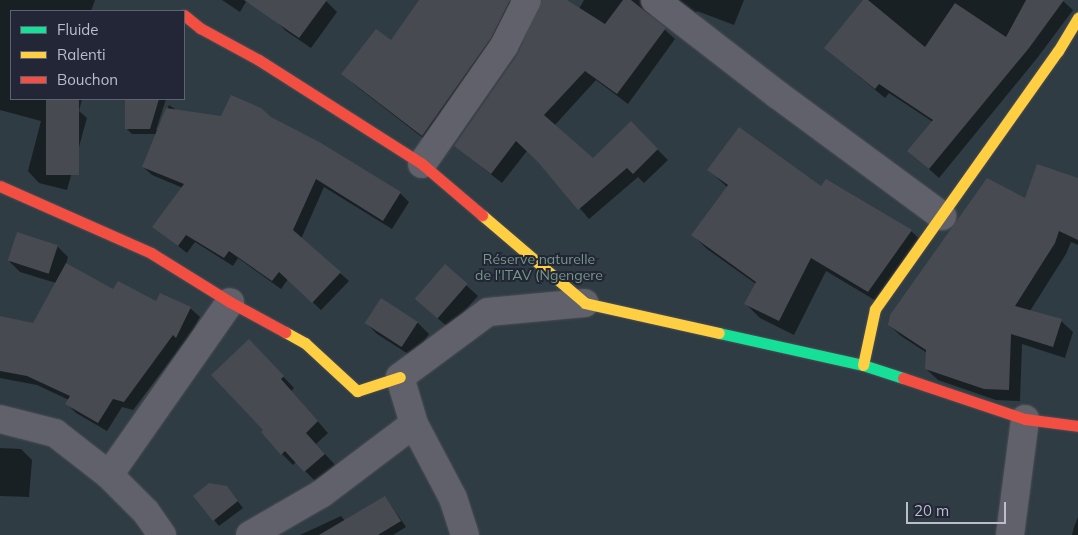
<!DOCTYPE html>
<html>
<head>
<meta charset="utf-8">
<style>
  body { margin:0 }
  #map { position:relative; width:1078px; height:535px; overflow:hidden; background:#2f323b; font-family:Mulish,sans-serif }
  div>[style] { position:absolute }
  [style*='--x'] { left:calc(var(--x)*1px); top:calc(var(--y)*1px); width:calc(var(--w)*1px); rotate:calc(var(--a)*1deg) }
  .green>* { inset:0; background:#2f3c43 }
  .shadow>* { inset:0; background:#0007 }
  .building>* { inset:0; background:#484a52; transform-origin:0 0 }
  .roads { filter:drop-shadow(0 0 1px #4b4d54) drop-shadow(0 0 1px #4b4d54) }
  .street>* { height:28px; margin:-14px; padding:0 14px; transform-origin:14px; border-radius:14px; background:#60616a }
  .fast>* { height:11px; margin:-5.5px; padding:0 5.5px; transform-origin:5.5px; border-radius:5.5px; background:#16e098 }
  .slow>* { height:11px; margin:-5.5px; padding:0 5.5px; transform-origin:5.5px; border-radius:5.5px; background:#ffcf43 }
  .jam>* { height:11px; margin:-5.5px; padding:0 5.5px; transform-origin:5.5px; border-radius:5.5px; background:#f24e42 }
  span { translate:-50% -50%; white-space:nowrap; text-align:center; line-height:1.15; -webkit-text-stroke:4px #222636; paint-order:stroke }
  .park-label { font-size:14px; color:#759985 }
  .legend { position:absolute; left:10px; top:10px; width:175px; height:90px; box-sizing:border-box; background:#222636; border:1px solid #5f6272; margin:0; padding:6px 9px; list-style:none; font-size:15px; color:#bbbdcb }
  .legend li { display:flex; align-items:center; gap:10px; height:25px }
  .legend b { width:25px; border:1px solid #5f6272 }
  .scale { position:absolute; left:906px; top:502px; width:100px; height:22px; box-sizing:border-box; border:2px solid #bbbdcb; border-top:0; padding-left:6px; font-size:15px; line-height:18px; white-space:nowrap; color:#bbbdcb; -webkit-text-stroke:4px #222636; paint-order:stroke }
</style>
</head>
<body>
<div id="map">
  <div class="green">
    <i style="clip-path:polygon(evenodd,0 0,1078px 0,1078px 535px,0 535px,0 0,11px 11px,184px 11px,184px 99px,11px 99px,11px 11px)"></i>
  </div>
  <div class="shadow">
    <i style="clip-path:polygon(0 0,95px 0,91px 11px,11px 11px,11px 99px,82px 99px,79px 111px,87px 118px,67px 190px,39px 183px,28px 171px,41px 121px,0 110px)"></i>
    <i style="clip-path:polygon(222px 0,247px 0,240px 12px)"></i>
    <i style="clip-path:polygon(290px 0,325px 0,337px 12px,311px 48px,286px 31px,275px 20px)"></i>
    <i style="clip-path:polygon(420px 0,508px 0,522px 13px,436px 148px,356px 86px,343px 74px,391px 42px)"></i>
    <i style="clip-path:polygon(543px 0,564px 0,579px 9px,584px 0,642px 0,650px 8px,650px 17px,675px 39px,628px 104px,596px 80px,554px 126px,593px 160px,631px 123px,668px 160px,644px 183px,638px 177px,589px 219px,543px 165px,527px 151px,502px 183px,455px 146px,519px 54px)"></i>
    <i style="clip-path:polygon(677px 0,744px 0,734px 25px,697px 11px,696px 13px)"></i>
    <i style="clip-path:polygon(865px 0,1062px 0,1073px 10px,1038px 57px,939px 178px,909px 151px,933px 122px,889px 93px,885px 98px,825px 48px)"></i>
    <i style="clip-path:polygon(127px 99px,166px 99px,156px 130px,158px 131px,169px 105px,200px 126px,222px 118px,270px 118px,320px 144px,400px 193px,409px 202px,392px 229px,324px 187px,301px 239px,349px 281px,321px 310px,288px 279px,281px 289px,238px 258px,233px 266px,195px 242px,187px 253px,154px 227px,183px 188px,152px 175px,143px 167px,157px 134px,132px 134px,126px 128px)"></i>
    <i style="clip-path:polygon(709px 170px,822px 188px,911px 231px,926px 245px,883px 305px,826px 271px,794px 335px,760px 318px,746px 304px,756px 284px,707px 249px,692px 234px,727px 187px)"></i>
    <i style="clip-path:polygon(1078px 180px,1078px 245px,1071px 242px,1066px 254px,1030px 311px,1061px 321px,1073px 332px,1065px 358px,1022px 344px,1020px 401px,996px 400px,938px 380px,926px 369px,927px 353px,901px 336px,889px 325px,1025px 200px)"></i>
    <i style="clip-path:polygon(57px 246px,68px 257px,66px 264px,114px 291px,156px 302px,190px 308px,200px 317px,185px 346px,183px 344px,133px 410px,122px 407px,107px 431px,76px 413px,67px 404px,69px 400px,37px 385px,0 378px,0 317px,34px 324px,56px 283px,20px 272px,9px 261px)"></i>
    <i style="clip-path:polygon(445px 266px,478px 296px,449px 328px,427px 309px)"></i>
    <i style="clip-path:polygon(366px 323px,418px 323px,429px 334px,413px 357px,377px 334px)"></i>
    <i style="clip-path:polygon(260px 352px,294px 388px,291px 391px,328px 433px,316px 444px,335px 465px,316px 482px,296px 462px,293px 465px,282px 454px,265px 430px)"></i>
    <i style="clip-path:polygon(0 448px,21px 449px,32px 460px,29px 497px,0 496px)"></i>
    <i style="clip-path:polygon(232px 494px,243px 508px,219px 526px,194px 496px)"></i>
    <i style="clip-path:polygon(385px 497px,406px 527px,393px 535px,300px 535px,341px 516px,345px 521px)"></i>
    <i style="clip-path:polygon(1078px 517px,1078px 535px,1072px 535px,1074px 527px)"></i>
  </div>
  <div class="building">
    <i style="clip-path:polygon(244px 0,327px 0,299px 38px)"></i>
    <i style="clip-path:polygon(419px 0,510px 0,491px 38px,422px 136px,341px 74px,376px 29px,391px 40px)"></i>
    <i style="clip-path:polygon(542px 0,567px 0,605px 24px,623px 0,631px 0,666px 28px,617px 94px,585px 71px,544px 115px,593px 158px,631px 121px,658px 149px,633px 174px,627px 168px,578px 210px,538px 162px,516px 141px,491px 174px,454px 146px,517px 55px)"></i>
    <i style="clip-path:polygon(863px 0,868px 0,925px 47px,955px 3px,1006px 37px,1026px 0,1064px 0,1029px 48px,929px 169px,907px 151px,933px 120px,879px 84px,875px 89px,824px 48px)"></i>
    <i style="clip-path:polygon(231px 95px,261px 108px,271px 117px,321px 143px,401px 192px,383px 221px,316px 179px,293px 230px,341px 272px,312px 303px,279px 272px,272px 281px,229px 251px,224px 258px,186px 235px,178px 246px,152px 227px,184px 184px,142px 167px,166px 108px,221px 116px)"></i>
    <i style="left:46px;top:99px;width:33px;height:76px"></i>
    <i style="clip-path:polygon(125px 99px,159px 99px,150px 129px,125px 129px)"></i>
    <i style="clip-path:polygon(739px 127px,821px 186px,826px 179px,912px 230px,868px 292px,811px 258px,779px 321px,744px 304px,756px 282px,691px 235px,728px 185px,707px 170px)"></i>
    <i style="clip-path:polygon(1037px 164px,1078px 178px,1078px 240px,1059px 231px,1055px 243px,1015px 306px,1062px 319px,1053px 347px,1011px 334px,1009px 390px,984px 389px,925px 369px,926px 350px,888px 325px,890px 315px,987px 178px,1025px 198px)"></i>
    <i style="left:17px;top:232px;width:43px;height:30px;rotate:18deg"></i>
    <i style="clip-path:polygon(66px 263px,113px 289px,118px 281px,156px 301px,160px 293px,191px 307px,176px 338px,173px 335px,124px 402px,113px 399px,98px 423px,65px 404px,70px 396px,27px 376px,0 371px,0 316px,33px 323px)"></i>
    <i style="left:445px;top:264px;width:30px;height:46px;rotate:41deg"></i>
    <i style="left:381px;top:298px;width:44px;height:30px;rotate:33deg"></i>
    <i style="clip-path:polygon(249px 339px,284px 376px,281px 379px,318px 421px,306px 433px,325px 454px,304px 472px,285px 451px,281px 455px,261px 432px,263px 430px,211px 375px)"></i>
    <i style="clip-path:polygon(209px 483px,227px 486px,238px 501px,213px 521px,193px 496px)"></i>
    <i style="clip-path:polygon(385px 496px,401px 521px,378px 535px,319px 535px)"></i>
  </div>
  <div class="roads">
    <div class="street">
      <i style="--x:655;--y:0;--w:155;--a:37.7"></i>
      <i style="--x:778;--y:95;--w:204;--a:36.4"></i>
      <i style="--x:422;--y:164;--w:144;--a:-55.2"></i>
      <i style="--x:504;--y:46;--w:51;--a:-63.4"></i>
      <i style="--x:0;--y:419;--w:57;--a:14.3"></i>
      <i style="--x:55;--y:433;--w:68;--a:37.9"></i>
      <i style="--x:109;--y:475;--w:52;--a:45"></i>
      <i style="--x:146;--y:512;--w:28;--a:55"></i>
      <i style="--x:109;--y:475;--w:211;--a:-55"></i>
      <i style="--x:250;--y:535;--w:82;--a:-30"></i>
      <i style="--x:321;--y:494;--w:116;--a:-37"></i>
      <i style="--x:465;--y:535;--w:39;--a:-108"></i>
      <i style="--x:453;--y:498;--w:84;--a:-117.8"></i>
      <i style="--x:414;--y:424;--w:49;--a:-106.6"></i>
      <i style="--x:400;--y:377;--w:109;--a:-36.5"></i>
      <i style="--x:488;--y:312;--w:97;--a:-5.3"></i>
      <i style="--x:1010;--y:535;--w:117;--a:-82.6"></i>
    </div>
    <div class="fast">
      <i style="--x:719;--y:333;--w:148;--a:12.5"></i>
      <i style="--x:863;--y:365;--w:42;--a:18"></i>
    </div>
    <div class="slow">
      <i style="--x:482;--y:215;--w:135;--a:40.5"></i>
      <i style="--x:585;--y:303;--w:137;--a:12.6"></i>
      <i style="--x:285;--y:332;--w:23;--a:29"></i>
      <i style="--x:305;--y:343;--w:71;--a:42.7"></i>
      <i style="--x:357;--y:391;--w:45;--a:-18"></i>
      <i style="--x:863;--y:365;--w:57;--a:-77.9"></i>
      <i style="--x:875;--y:309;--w:316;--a:-54.7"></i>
      <i style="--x:1058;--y:51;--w:39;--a:-59"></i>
    </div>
    <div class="jam">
      <i style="--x:184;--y:15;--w:21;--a:39"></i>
      <i style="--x:200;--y:28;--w:67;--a:28.5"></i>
      <i style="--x:259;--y:60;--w:193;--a:32.5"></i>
      <i style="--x:422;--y:164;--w:79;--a:40.4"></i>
      <i style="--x:0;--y:186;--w:165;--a:23.9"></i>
      <i style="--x:151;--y:253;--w:93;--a:31.8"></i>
      <i style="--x:230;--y:302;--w:63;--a:28.6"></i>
      <i style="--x:903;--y:378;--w:129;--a:18.6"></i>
      <i style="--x:1025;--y:419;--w:53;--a:7.5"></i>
    </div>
  </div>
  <div class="park-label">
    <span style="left:539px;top:267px">Réserve naturelle<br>de l'ITAV (Ngengere</span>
  </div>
  <ul class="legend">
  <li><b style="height:6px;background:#16e098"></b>Fluide</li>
  <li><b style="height:6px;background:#ffcf43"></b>Ralenti</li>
  <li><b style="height:6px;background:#f24e42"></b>Bouchon</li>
  </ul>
  <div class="scale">20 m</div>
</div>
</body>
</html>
